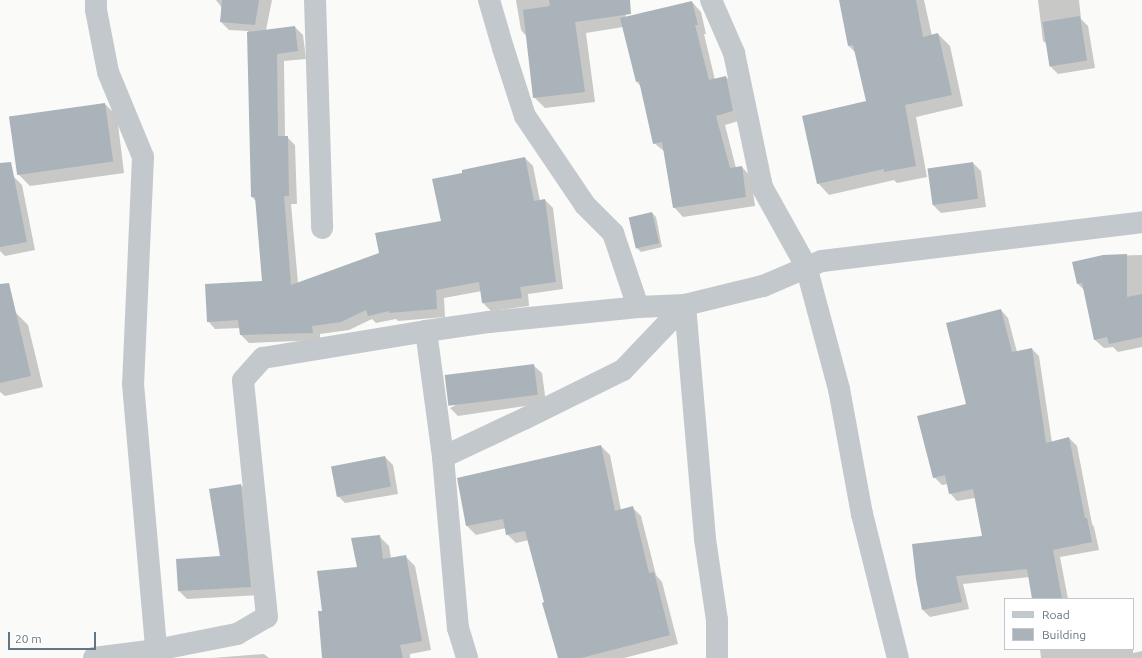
<!DOCTYPE html>
<html>
<head>
<meta charset="utf-8">
<style>
  body { margin:0 }
  #map { position:relative; width:1142px; height:658px; overflow:hidden; background:#fafaf8; font-family:Ubuntu,sans-serif }
  div>[style] { position:absolute }
  [style*='--x'] { left:calc(var(--x)*1px); top:calc(var(--y)*1px); width:calc(var(--w)*1px); rotate:calc(var(--a)*1deg) }
  .shadow>* { inset:0; background:#0003 }
  .building>* { inset:0; background:#aab3b9; transform-origin:0 0 }
  .minor>* { height:22px; margin:-11px; padding:0 11px; transform-origin:11px; border-radius:11px; background:#c3c8cc }
  span { translate:-50% -50%; white-space:nowrap; text-align:center; line-height:1.15; -webkit-text-stroke:4px #fff; paint-order:stroke }
  .legend { position:absolute; left:1004px; top:598px; width:130px; height:52px; box-sizing:border-box; background:#fff; border:1px solid #c1c8cd; margin:0; padding:5px 7px; list-style:none; font-size:12px; color:#657683 }
  .legend li { display:flex; align-items:center; gap:8px; height:20px }
  .legend b { width:20px; border:1px solid #c1c8cd }
  .scale { position:absolute; left:8px; top:632px; width:88px; height:18px; box-sizing:border-box; border:2px solid #657683; border-top:0; padding-left:5px; font-size:12px; line-height:14px; white-space:nowrap; color:#657683; -webkit-text-stroke:3px #fff; paint-order:stroke }
</style>
</head>
<body>
<div id="map">
  <div class="shadow">
    <i style="clip-path:polygon(216px 0,272px 0,266px 30px,295px 27px,303px 35px,306px 59px,284px 61px,285px 137px,287px 137px,295px 145px,297px 204px,291px 204px,298px 283px,380px 254px,442px 221px,463px 174px,525px 158px,533px 166px,540px 201px,545px 200px,553px 208px,563px 289px,528px 294px,529px 306px,491px 311px,483px 303px,482px 291px,444px 298px,445px 317px,398px 321px,396px 319px,376px 323px,372px 319px,349px 330px,320px 334px,320px 340px,249px 343px,241px 335px,240px 328px,215px 329px,208px 321px,263px 282px,257px 202px,252px 197px,248px 31px,229px 30px,221px 22px,222px 8px)"></i>
    <i style="clip-path:polygon(516px 0,623px 0,626px 18px,692px 2px,701px 12px,706px 34px,704px 34px,715px 80px,726px 77px,735px 86px,742px 120px,725px 125px,736px 168px,742px 167px,751px 177px,755px 206px,683px 217px,674px 207px,665px 152px,654px 143px,641px 87px,637px 82px,623px 27px,586px 33px,595px 102px,545px 108px,534px 97px,527px 37px,521px 30px)"></i>
    <i style="clip-path:polygon(840px 0,924px 0,932px 36px,938px 34px,950px 46px,963px 106px,916px 117px,927px 177px,897px 183px,894px 180px,829px 195px,818px 183px,867px 102px,856px 53px,849px 46px)"></i>
    <i style="clip-path:polygon(1038px 0,1079px 0,1081px 19px,1088px 26px,1095px 68px,1058px 74px,1050px 66px,1047px 44px,1043px 41px)"></i>
    <i style="clip-path:polygon(105px 104px,117px 116px,124px 173px,30px 186px,18px 174px)"></i>
    <i style="clip-path:polygon(973px 163px,981px 171px,986px 207px,941px 213px,933px 205px)"></i>
    <i style="clip-path:polygon(13px 176px,22px 185px,35px 250px,5px 256px,0 251px,0 179px)"></i>
    <i style="clip-path:polygon(652px 213px,656px 217px,662px 247px,641px 252px,637px 248px)"></i>
    <i style="clip-path:polygon(1142px 255px,1142px 347px,1118px 352px,1113px 347px,1104px 348px,1095px 340px,1085px 291px,1078px 284px,1103px 256px)"></i>
    <i style="clip-path:polygon(1001px 310px,1008px 318px,1017px 352px,1032px 349px,1039px 356px,1052px 443px,1069px 438px,1077px 446px,1092px 524px,1094px 527px,1099px 550px,1060px 557px,1068px 599px,1034px 599px,1030px 577px,963px 584px,969px 609px,930px 617px,923px 610px,983px 537px,975px 498px,957px 501px,950px 493px,948px 484px,942px 485px,934px 477px,968px 404px)"></i>
    <i style="clip-path:polygon(16px 313px,28px 325px,43px 387px,5px 396px,0 392px,0 317px)"></i>
    <i style="clip-path:polygon(533px 365px,542px 373px,546px 403px,458px 416px,450px 408px)"></i>
    <i style="clip-path:polygon(601px 446px,610px 455px,621px 510px,632px 507px,641px 516px,656px 575px,662px 582px,678px 644px,624px 658px,559px 658px,529px 540px,516px 543px,507px 534px,506px 528px,476px 535px,467px 526px,459px 478px)"></i>
    <i style="clip-path:polygon(385px 457px,393px 465px,398px 494px,345px 503px,337px 495px)"></i>
    <i style="clip-path:polygon(241px 485px,249px 493px,259px 595px,187px 599px,179px 591px,221px 557px)"></i>
    <i style="clip-path:polygon(379px 536px,389px 546px,391px 558px,405px 556px,415px 566px,431px 650px,410px 654px,410px 658px,323px 658px,324px 611px,358px 568px)"></i>
    <i style="clip-path:polygon(1133px 647px,1133px 653px,1142px 651px,1142px 658px,1041px 658px,1040px 649px,1133px 649px)"></i>
    <i style="clip-path:polygon(264px 654px,269px 658px,212px 658px)"></i>
  </div>
  <div class="building">
    <i style="clip-path:polygon(222px 0,259px 0,255px 25px,220px 22px)"></i>
    <i style="clip-path:polygon(549px 0,630px 0,631px 14px,575px 22px,585px 92px,533px 98px,523px 10px,550px 6px)"></i>
    <i style="clip-path:polygon(839px 0,916px 0,923px 37px,938px 33px,952px 95px,905px 105px,916px 166px,884px 172px,884px 169px,817px 184px,802px 116px,866px 101px,853px 45px,848px 46px)"></i>
    <i style="clip-path:polygon(692px 1px,698px 25px,695px 25px,709px 80px,726px 76px,733px 111px,716px 116px,730px 168px,742px 166px,746px 197px,673px 208px,662px 142px,653px 144px,639px 81px,636px 82px,620px 18px)"></i>
    <i style="left:1080px;top:16px;width:45px;height:38px;rotate:81deg"></i>
    <i style="clip-path:polygon(295px 26px,298px 51px,277px 54px,278px 136px,288px 136px,289px 196px,284px 196px,291px 285px,379px 253px,375px 233px,441px 221px,432px 179px,462px 173px,462px 170px,525px 157px,534px 201px,545px 199px,556px 282px,520px 287px,522px 298px,482px 303px,479px 282px,436px 290px,437px 309px,389px 313px,389px 311px,368px 316px,366px 310px,341px 322px,312px 326px,313px 333px,240px 335px,238px 320px,207px 322px,205px 284px,262px 281px,255px 197px,251px 197px,247px 32px)"></i>
    <i style="left:105px;top:103px;width:59px;height:97px;rotate:82deg"></i>
    <i style="clip-path:polygon(11px 162px,27px 242px,0 247px,0 163px)"></i>
    <i style="left:973px;top:162px;width:37px;height:46px;rotate:82deg"></i>
    <i style="left:652px;top:212px;width:32px;height:24px;rotate:77deg"></i>
    <i style="clip-path:polygon(1127px 254px,1127px 297px,1142px 294px,1142px 337px,1109px 344px,1107px 337px,1094px 340px,1082px 283px,1077px 284px,1072px 262px,1103px 255px)"></i>
    <i style="clip-path:polygon(9px 283px,31px 376px,0 383px,0 284px)"></i>
    <i style="clip-path:polygon(1001px 309px,1012px 352px,1032px 348px,1046px 443px,1069px 437px,1085px 518px,1087px 518px,1092px 542px,1053px 550px,1062px 599px,1032px 599px,1027px 569px,956px 576px,962px 602px,922px 610px,916px 579px,912px 544px,982px 536px,973px 489px,949px 494px,945px 475px,933px 478px,917px 416px,966px 404px,946px 323px)"></i>
    <i style="left:534px;top:364px;width:31px;height:90px;rotate:83deg"></i>
    <i style="clip-path:polygon(601px 445px,615px 511px,633px 506px,649px 573px,654px 572px,670px 635px,581px 658px,558px 658px,542px 603px,544px 602px,525px 531px,506px 535px,503px 519px,466px 526px,457px 478px)"></i>
    <i style="left:385px;top:456px;width:31px;height:55px;rotate:79deg"></i>
    <i style="clip-path:polygon(241px 484px,251px 587px,178px 591px,176px 559px,220px 556px,209px 489px)"></i>
    <i style="clip-path:polygon(380px 535px,383px 559px,406px 555px,422px 641px,400px 645px,403px 658px,322px 658px,318px 611px,322px 611px,317px 571px,357px 567px,351px 538px)"></i>
  </div>
  <div class="minor">
    <i style="--x:96;--y:0;--w:10;--a:90"></i>
    <i style="--x:96;--y:10;--w:63;--a:79"></i>
    <i style="--x:108;--y:72;--w:92;--a:67.6"></i>
    <i style="--x:143;--y:157;--w:227;--a:92.5"></i>
    <i style="--x:133;--y:384;--w:275;--a:85"></i>
    <i style="--x:315;--y:0;--w:228;--a:88.2"></i>
    <i style="--x:489;--y:0;--w:50;--a:73.7"></i>
    <i style="--x:503;--y:48;--w:71;--a:72.1"></i>
    <i style="--x:525;--y:116;--w:107;--a:56"></i>
    <i style="--x:585;--y:205;--w:40;--a:45"></i>
    <i style="--x:613;--y:233;--w:78;--a:71.3"></i>
    <i style="--x:711;--y:0;--w:58;--a:66.5"></i>
    <i style="--x:734;--y:53;--w:137;--a:78.2"></i>
    <i style="--x:762;--y:187;--w:90;--a:60.9"></i>
    <i style="--x:806;--y:266;--w:127;--a:75"></i>
    <i style="--x:839;--y:389;--w:127;--a:79.6"></i>
    <i style="--x:862;--y:514;--w:148;--a:76"></i>
    <i style="--x:685;--y:305;--w:235;--a:85.1"></i>
    <i style="--x:705;--y:539;--w:82;--a:81.6"></i>
    <i style="--x:717;--y:620;--w:38;--a:90"></i>
    <i style="--x:426;--y:331;--w:127;--a:82.3"></i>
    <i style="--x:443;--y:457;--w:172;--a:85"></i>
    <i style="--x:458;--y:628;--w:31;--a:73"></i>
    <i style="--x:443;--y:457;--w:92;--a:-25.2"></i>
    <i style="--x:526;--y:418;--w:108;--a:-26.3"></i>
    <i style="--x:623;--y:370;--w:90;--a:-46.4"></i>
    <i style="--x:94;--y:658;--w:63;--a:-7.4"></i>
    <i style="--x:156;--y:650;--w:83;--a:-11.2"></i>
    <i style="--x:237;--y:634;--w:34;--a:-30"></i>
    <i style="--x:267;--y:617;--w:238;--a:-95.8"></i>
    <i style="--x:243;--y:380;--w:30;--a:-48"></i>
    <i style="--x:263;--y:358;--w:165;--a:-9.4"></i>
    <i style="--x:426;--y:331;--w:64;--a:-8.1"></i>
    <i style="--x:489;--y:322;--w:150;--a:-5.7"></i>
    <i style="--x:638;--y:307;--w:47;--a:-2.4"></i>
    <i style="--x:685;--y:305;--w:80;--a:-13.7"></i>
    <i style="--x:763;--y:286;--w:64;--a:-23"></i>
    <i style="--x:822;--y:261;--w:322;--a:-6.9"></i>
  </div>
  <ul class="legend">
  <li><b style="height:5px;background:#c3c8cc"></b>Road</li>
  <li><b style="height:11px;background:#aab3b9"></b>Building</li>
  </ul>
  <div class="scale">20 m</div>
</div>
</body>
</html>
